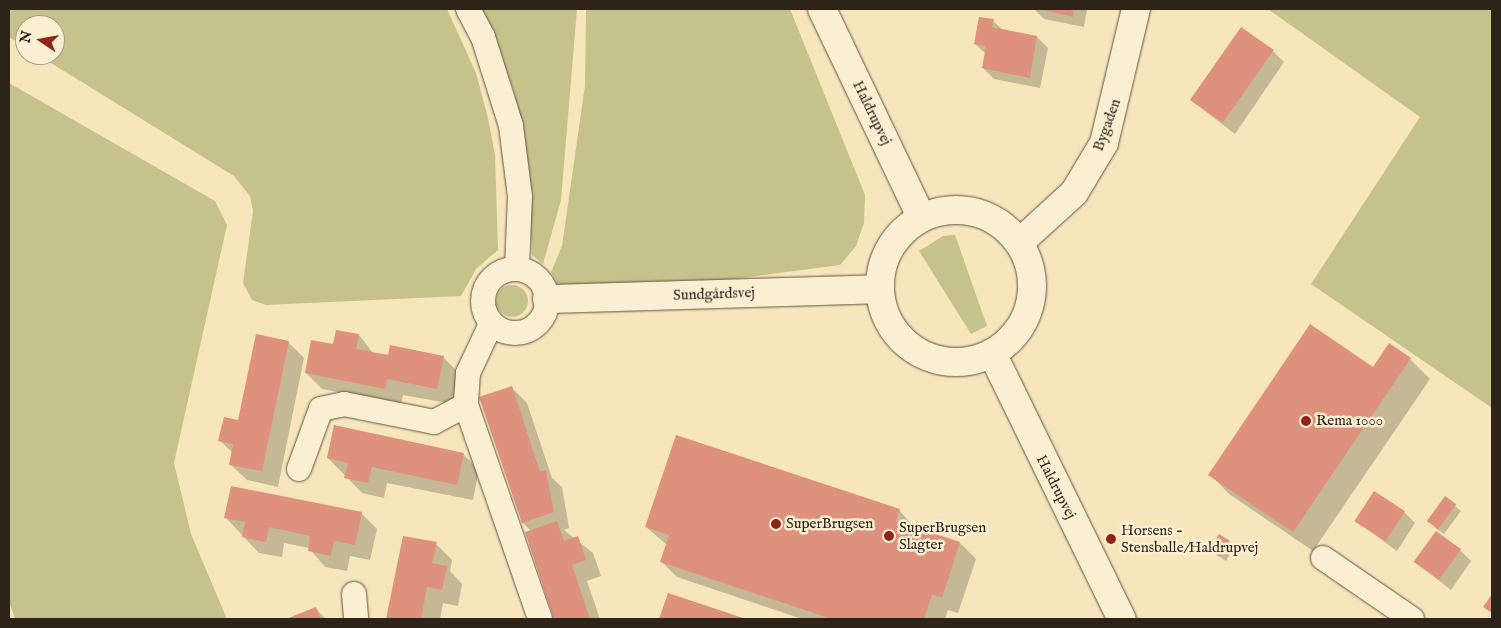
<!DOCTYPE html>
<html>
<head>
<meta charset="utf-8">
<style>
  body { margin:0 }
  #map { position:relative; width:1501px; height:628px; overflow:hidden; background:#f7e6bb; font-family:"IM FELL English",serif }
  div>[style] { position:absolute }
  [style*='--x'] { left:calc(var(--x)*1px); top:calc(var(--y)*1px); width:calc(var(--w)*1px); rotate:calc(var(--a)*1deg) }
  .green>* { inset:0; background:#c5c38b }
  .round { border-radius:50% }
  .shadow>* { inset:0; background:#0003 }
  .building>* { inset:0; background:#de917d; transform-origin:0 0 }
  .roads { filter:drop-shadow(0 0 1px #605442) drop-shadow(0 0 1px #605442) }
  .minor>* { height:24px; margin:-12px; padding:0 12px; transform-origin:12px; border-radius:12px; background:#faefd3 }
  .minor>.ring { margin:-12px; padding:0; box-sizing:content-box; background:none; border:24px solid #faefd3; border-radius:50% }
  .tertiary>* { height:28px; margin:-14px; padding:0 14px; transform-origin:14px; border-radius:14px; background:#faefd3 }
  .secondary>* { height:28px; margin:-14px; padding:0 14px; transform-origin:14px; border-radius:14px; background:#faefd3 }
  .secondary>.ring { margin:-14px; padding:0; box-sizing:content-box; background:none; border:28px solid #faefd3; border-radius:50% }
  .dots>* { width:14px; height:14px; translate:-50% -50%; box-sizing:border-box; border:2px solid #faefd3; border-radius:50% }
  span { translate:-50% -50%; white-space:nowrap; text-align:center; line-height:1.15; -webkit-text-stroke:5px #faefd3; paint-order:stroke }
  .street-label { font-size:15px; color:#2e2319 }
  .poi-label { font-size:15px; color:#2e2319 }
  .left { translate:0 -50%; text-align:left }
  .frame { position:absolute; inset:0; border:10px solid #2e2319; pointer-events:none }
  .north { position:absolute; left:15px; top:15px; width:50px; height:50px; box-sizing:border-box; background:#faefd3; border:1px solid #a89d89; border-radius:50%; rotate:282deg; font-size:14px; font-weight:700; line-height:20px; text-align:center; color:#2e2319 }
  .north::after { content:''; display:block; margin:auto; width:18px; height:22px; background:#8f2418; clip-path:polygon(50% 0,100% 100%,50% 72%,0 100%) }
</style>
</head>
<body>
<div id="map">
  <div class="green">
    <i style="clip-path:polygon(9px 9px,447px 9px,476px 73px,488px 118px,495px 155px,498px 250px,476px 269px,461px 296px,266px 305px,252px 300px,243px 283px,253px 211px,250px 196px,234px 176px,38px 55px,55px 55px,55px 25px,25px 25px,25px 47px,9px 37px)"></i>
    <i style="clip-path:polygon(482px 9px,577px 9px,561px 200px,543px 264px,532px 255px,528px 179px,514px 91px)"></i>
    <i style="clip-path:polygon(586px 9px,790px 9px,865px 195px,864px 223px,856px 246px,840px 265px,727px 280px,558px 286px,551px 272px,562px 246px,585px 85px)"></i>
    <i style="clip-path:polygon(1268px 9px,1492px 9px,1492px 408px,1311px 284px,1420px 117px)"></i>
    <i style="clip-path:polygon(9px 83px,215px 201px,227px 225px,174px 463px,191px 534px,227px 619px,15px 619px,9px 602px)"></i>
    <i style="clip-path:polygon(955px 235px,987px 326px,971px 334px,919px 251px,943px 236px)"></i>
    <i class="round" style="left:496px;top:285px;width:32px;height:32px"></i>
  </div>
  <div class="shadow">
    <i style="clip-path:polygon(1034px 9px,1087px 9px,1084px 27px,1044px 19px)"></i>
    <i style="clip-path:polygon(993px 21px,1003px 30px,1037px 37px,1048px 48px,1040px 88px,994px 79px,983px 68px,986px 54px,975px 44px)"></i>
    <i style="clip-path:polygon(1273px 51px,1284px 62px,1235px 134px,1192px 101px)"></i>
    <i style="clip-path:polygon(359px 335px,374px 354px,443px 357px,459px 373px,453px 404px,403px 395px,401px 404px,322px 389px,306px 373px,333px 346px)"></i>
    <i style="clip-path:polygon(288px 342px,304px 358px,278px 487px,247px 480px,230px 464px,233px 453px,220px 441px,239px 422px)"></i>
    <i style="clip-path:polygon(1410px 359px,1430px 379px,1313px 551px,1229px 494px,1210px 474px,1373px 368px)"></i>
    <i style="clip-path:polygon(511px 387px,527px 403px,552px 478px,562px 487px,569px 528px,564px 530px,593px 553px,601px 576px,587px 581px,600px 619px,556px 619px,526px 533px,531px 531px,523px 523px)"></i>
    <i style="clip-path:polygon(463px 454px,479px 470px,473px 500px,387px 483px,384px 498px,362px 493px,328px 458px)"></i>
    <i style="clip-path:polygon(1446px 498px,1461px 511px,1444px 534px,1434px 527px)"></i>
    <i style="clip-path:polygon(899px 510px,915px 528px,960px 543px,976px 559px,958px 613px,948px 610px,945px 619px,802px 619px,677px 577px,661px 561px,667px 545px,646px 527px)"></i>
    <i style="clip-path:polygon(1404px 512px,1415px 523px,1397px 551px,1356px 521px)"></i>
    <i style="clip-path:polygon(361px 513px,377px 529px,370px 560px,350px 556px,347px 571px,325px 567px,309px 548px,284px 543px,282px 557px,259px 553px,226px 518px)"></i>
    <i style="clip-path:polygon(404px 537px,436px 544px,452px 560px,450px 571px,462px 584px,458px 606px,443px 603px,440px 619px,388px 619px)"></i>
    <i style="clip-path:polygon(1229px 542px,1234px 547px,1226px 561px,1210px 550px)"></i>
    <i style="clip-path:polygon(1460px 550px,1471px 561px,1451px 590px,1416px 562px)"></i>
    <i style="clip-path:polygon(669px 594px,744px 619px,660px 619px)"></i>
    <i style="clip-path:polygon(315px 608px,326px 619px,289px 619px)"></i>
  </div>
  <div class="building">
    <i style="clip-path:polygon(1040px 9px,1074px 9px,1073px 17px)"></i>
    <i style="clip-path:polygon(979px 17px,994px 19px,992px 27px,1037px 36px,1030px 78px,982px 68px,986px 46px,974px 44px)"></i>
    <i style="left:1241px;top:27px;width:40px;height:89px;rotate:35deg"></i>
    <i style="clip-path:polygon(1310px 324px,1373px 367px,1389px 343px,1411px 358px,1293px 532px,1208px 475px)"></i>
    <i style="clip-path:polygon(336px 330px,359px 334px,356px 349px,388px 355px,390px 345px,444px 356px,437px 389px,387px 379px,385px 389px,305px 373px,311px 340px,333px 344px)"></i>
    <i style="clip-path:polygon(256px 334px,289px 341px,262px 471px,229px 465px,233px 444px,218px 441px,224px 417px,238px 420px)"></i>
    <i style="clip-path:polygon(512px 386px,540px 472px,546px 470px,554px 512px,522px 523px,479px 397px)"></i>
    <i style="clip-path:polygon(334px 425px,464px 453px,457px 485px,372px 467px,368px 483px,344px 478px,348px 463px,327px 458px)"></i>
    <i style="clip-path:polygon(676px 435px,900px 509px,896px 521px,960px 542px,942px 598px,932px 594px,924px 619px,832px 619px,660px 562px,669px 535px,645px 527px)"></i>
    <i style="clip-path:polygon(231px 486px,362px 512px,355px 545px,334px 541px,331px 556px,308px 551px,310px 536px,269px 527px,266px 542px,242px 537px,245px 522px,224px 518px)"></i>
    <i style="left:1374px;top:491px;width:37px;height:36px;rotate:33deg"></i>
    <i style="left:1445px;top:496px;width:14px;height:31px;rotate:36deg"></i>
    <i style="clip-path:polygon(557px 521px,564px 541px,578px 536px,586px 560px,572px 565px,590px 619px,554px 619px,525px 532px)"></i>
    <i style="left:1436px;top:531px;width:31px;height:38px;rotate:36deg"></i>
    <i style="left:1219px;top:534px;width:13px;height:19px;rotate:32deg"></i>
    <i style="clip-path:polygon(403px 536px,437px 542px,432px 563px,447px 566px,442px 590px,427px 587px,421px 619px,386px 619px)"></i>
    <i style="clip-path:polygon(668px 593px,746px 619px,659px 619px)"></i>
    <i style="clip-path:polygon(1492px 594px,1492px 613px,1483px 607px)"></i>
    <i style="clip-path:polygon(316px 607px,321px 619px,286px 619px)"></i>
  </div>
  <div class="roads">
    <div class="minor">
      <i style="--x:468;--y:9;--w:32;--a:62"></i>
      <i style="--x:483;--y:37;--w:93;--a:72.5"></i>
      <i style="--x:511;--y:126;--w:71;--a:82.7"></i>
      <i style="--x:520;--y:196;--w:73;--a:92.4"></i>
      <i class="ring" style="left:483px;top:269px;width:40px;height:40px"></i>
      <i style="--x:491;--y:324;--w:54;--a:115.1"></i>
      <i style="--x:468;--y:373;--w:32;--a:94"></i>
      <i style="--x:466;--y:405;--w:226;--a:70.9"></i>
      <i style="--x:299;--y:469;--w:64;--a:-69.9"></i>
      <i style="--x:321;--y:409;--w:24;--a:-12"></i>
      <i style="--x:344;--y:404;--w:92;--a:11.3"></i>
      <i style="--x:434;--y:422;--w:36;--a:-28"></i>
      <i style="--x:1323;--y:558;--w:108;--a:34.4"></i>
      <i style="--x:354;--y:594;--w:25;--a:85"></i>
    </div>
    <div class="tertiary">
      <i style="--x:1019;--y:243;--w:74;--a:-42.3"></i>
      <i style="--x:1074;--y:193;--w:58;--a:-59"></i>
      <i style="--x:1104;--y:143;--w:138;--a:-76.6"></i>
      <i style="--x:547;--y:299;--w:333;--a:-1.7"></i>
    </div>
    <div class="secondary">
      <i style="--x:822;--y:9;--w:230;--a:64.5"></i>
      <i class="ring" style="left:880px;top:210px;width:124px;height:124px"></i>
      <i style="--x:992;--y:353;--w:296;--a:64"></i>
    </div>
  </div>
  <div class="dots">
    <i style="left:1306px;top:421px;background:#8f2418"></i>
    <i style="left:776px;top:524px;background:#8f2418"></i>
    <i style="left:889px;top:536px;background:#8f2418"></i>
    <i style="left:1111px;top:539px;background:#8f2418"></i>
  </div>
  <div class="street-label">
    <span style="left:872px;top:113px;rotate:64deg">Haldrupvej</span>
    <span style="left:1107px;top:125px;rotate:-70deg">Bygaden</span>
    <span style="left:714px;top:294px;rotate:-2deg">Sundgårdsvej</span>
    <span style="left:1056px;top:487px;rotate:63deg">Haldrupvej</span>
  </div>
  <div class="poi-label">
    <span class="left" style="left:1316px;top:421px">Rema 1000</span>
    <span class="left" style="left:786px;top:524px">SuperBrugsen</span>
    <span class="left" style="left:899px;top:536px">SuperBrugsen<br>Slagter</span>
    <span class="left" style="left:1121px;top:539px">Horsens -<br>Stensballe/Haldrupvej</span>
  </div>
  <div class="frame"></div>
  <div class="north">N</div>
</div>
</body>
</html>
